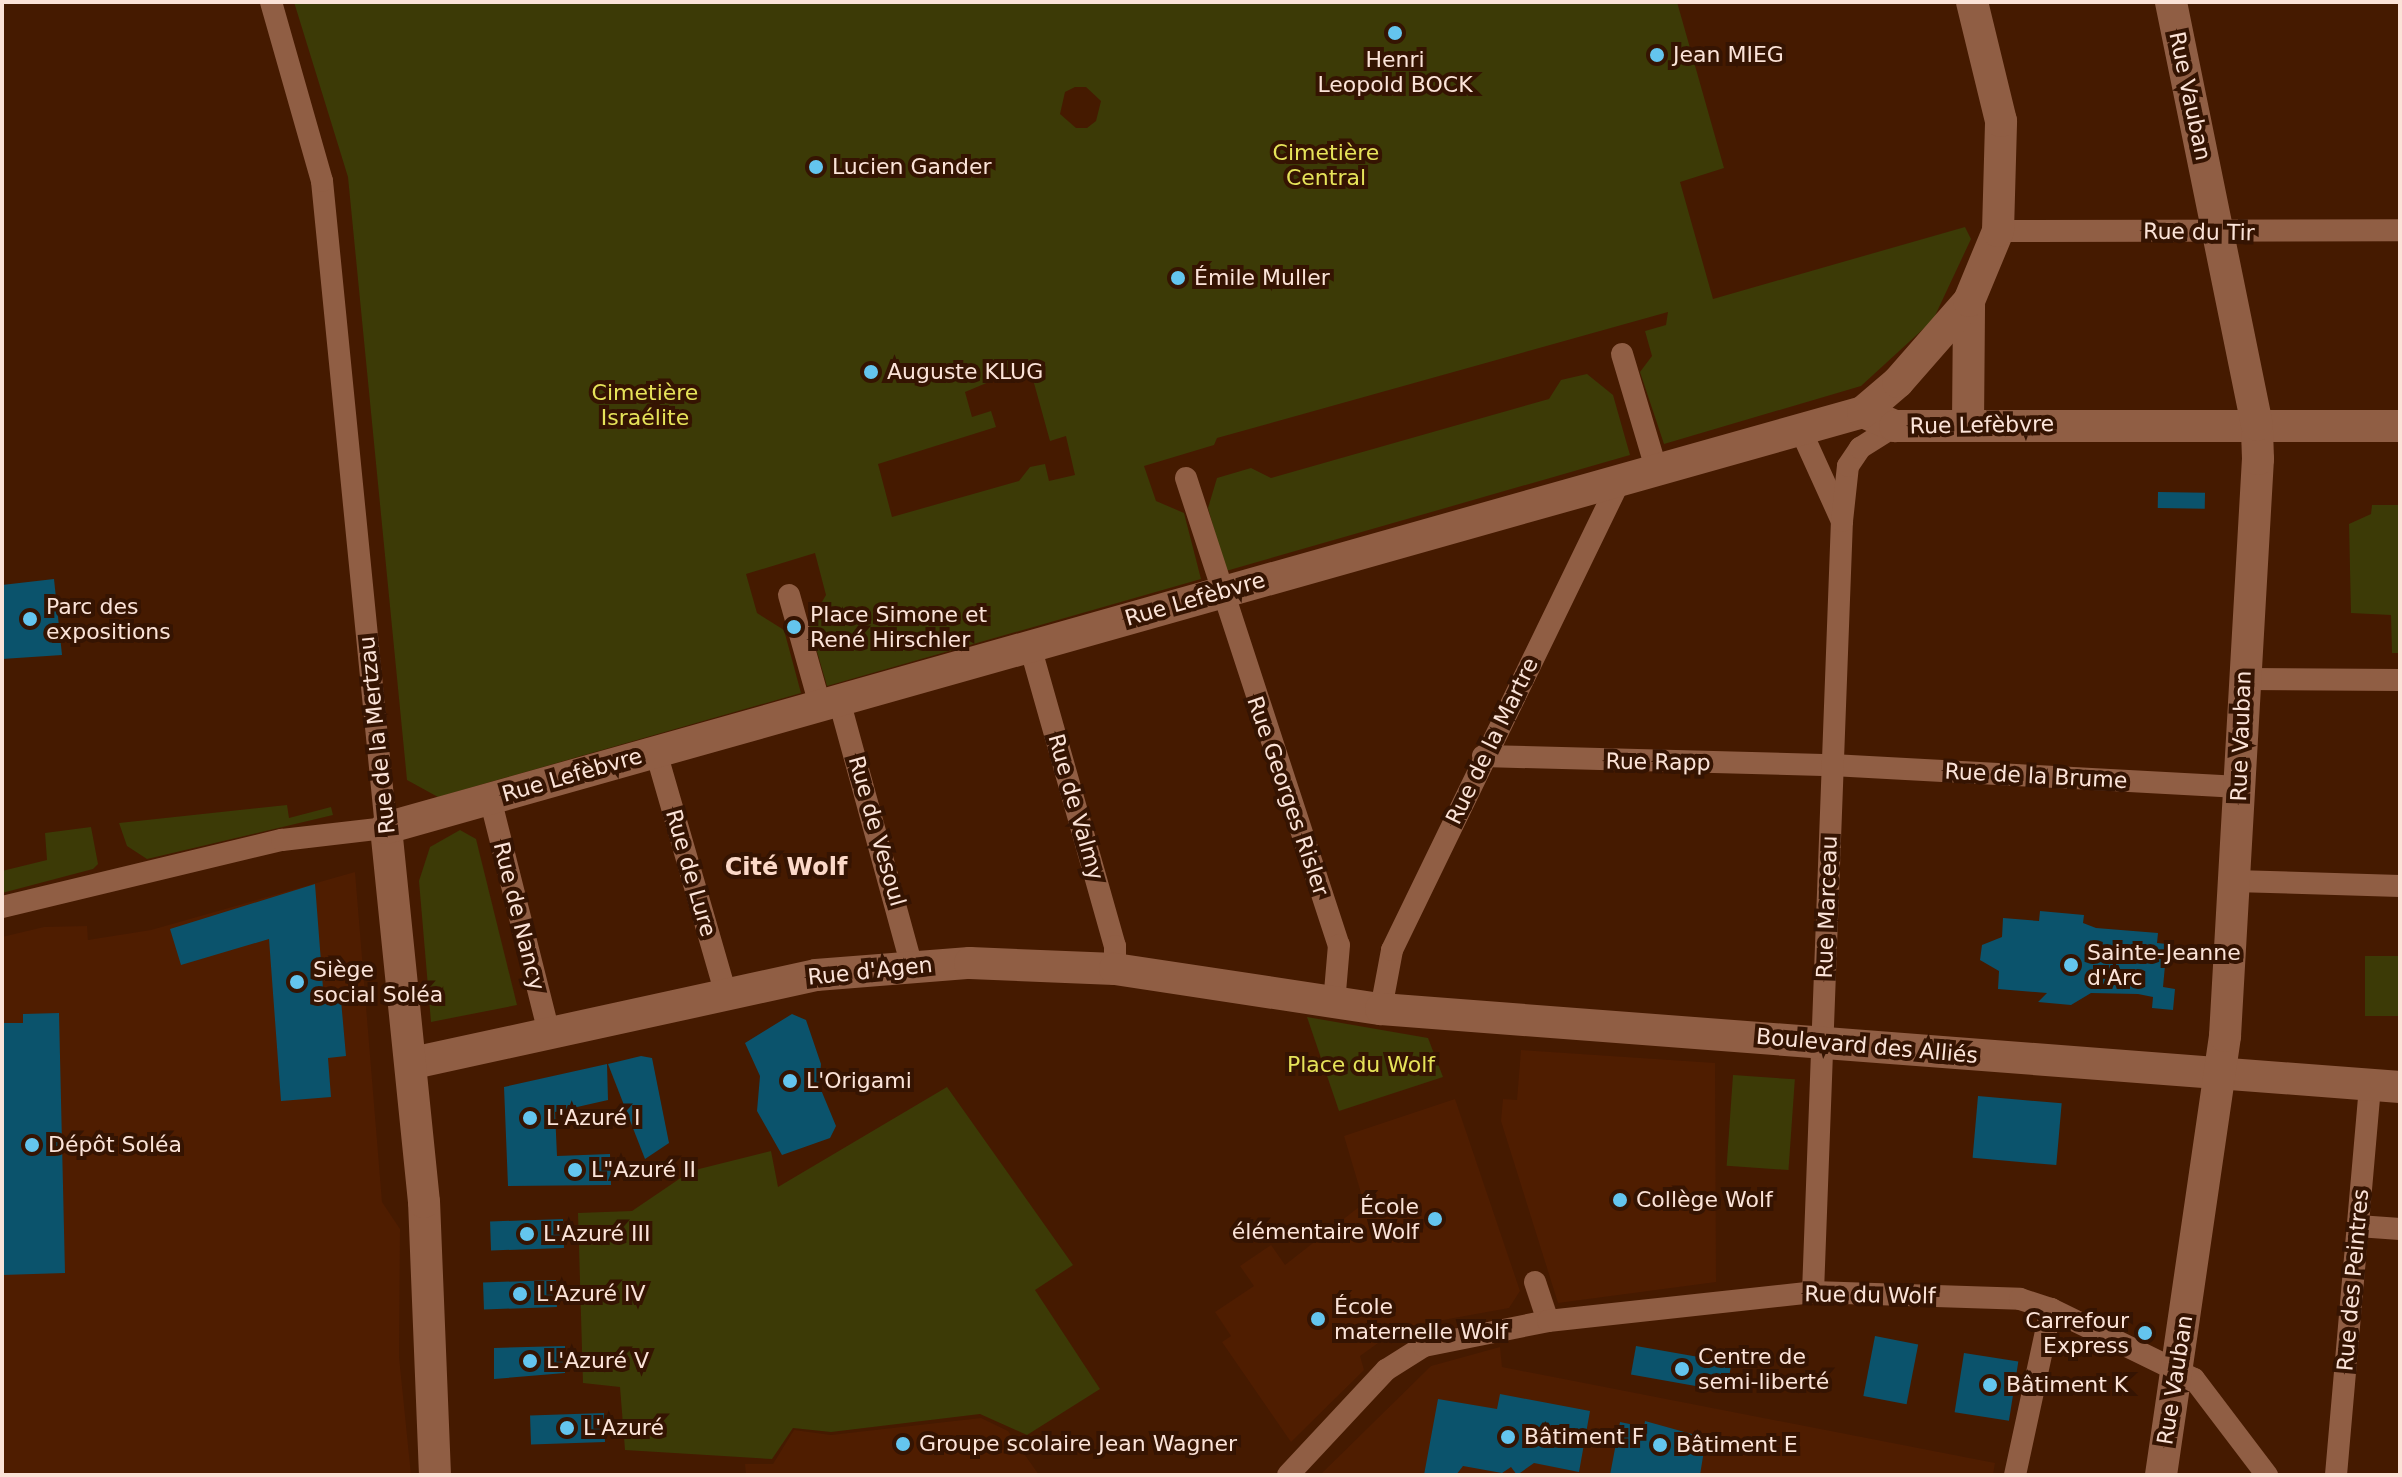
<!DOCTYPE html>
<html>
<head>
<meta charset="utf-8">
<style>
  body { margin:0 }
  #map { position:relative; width:2402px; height:1477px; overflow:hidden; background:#451a00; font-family:"DejaVu Sans",sans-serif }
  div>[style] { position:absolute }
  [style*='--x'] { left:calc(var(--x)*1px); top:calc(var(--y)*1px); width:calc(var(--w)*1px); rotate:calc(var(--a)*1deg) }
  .built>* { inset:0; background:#4f1d00 }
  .green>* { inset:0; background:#3c3a06; transform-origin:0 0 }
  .building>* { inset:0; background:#0b536c; transform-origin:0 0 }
  .minor>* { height:22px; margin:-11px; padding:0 11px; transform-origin:11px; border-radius:11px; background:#905e44 }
  .secondary>* { height:32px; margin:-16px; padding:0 16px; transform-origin:16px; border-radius:16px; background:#905e44 }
  .dots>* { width:22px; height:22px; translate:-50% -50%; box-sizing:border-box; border:4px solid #351402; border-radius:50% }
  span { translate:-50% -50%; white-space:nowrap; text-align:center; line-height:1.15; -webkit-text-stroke:8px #351402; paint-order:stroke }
  .poi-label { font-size:22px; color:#fbe3d8 }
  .left { translate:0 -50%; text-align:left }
  .right { translate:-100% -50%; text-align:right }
  .street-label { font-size:22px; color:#fbe3d8 }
  .park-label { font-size:22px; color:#e6e359 }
  .neighbourhood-label { font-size:24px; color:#fcd9c8; font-weight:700 }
  .frame { position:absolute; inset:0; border:4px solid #fbe3d8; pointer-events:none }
</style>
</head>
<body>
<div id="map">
  <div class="built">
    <i style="clip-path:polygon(355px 872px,382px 1202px,400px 1229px,399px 1357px,411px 1475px,2px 1475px,2px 937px,44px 927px,87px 926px,88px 940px,151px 930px)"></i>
    <i style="clip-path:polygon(1521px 1050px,1715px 1063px,1716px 1282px,1558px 1303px,1501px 1121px,1503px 1099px,1517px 1100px)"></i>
    <i style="clip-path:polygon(1455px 1099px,1520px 1291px,1509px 1308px,1399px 1328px,1360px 1356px,1364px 1370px,1291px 1442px,1222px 1342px,1231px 1336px,1215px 1312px,1254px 1286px,1240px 1266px,1271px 1245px,1285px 1265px,1364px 1203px,1344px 1136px)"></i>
    <i style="clip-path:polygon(1500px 1347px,1502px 1367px,1995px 1463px,1993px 1475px,1320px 1475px,1431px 1366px)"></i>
    <i style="clip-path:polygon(981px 1418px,1008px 1431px,1039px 1475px,746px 1475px,745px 1464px,773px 1464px,794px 1430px,831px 1435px)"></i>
  </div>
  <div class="green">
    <i style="clip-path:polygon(evenodd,294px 2px,1677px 2px,1724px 168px,1680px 182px,1713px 299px,1965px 227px,1971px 239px,1933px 320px,1861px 386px,1664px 444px,1640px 372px,1652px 356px,1645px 331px,1666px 325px,1668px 312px,1217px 438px,1214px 445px,1144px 466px,1156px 501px,1184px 513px,1201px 579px,827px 686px,809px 624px,826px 595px,815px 553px,746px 574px,757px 613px,784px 630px,801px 693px,438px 797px,407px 780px,348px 177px,294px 2px,1075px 87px,1086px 87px,1101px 101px,1096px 121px,1087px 128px,1076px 128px,1060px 114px,1065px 92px,1075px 87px,294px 2px,1029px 365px,1050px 441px,1066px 436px,1075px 475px,1049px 481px,1045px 464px,1030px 467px,1019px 481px,892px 517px,878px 464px,996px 427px,991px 411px,972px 417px,965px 392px,1029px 365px)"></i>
    <i style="clip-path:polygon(1587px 374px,1613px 395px,1630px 455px,1226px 571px,1208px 508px,1217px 478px,1251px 468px,1271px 478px,1549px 399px,1561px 380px)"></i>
    <i style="clip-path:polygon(2372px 505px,2400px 505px,2400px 653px,2392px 653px,2391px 615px,2351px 613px,2349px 524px,2371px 514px)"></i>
    <i style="clip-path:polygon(287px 805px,289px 818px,331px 807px,333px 815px,147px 859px,127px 846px,119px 823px)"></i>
    <i style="clip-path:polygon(91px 827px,98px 864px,93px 869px,2px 893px,2px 871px,47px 860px,45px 833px)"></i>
    <i style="clip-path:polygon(460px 830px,476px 839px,517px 1005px,431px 1022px,419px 881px,430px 847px)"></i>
    <i style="left:2400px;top:956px;width:60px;height:35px;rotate:90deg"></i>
    <i style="clip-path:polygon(1307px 1017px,1428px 1038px,1443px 1077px,1339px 1111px)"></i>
    <i style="left:1733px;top:1075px;width:62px;height:91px;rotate:4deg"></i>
    <i style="clip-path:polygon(947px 1087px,1073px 1265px,1035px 1290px,1100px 1389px,1027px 1435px,980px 1414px,831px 1432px,793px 1428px,772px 1459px,625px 1450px,620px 1387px,583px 1383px,578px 1213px,632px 1211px,691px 1171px,771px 1151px,778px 1187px)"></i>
  </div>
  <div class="building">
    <i style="left:2158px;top:492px;width:47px;height:16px;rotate:1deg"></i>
    <i style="clip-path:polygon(54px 579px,62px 655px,2px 659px,2px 585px)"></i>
    <i style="clip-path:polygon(315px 884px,324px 1001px,341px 1000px,346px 1056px,328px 1058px,331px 1097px,281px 1101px,269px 939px,181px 965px,170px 929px)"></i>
    <i style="clip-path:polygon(2040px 911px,2084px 915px,2083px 923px,2096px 928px,2158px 933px,2157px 943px,2167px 944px,2163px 987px,2175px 989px,2173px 1010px,2152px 1008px,2153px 997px,2138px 994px,2091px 993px,2071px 1005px,2038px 1002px,2047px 993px,1998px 989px,1999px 971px,1980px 960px,1982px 945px,2002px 937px,2003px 918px,2039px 921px)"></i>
    <i style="clip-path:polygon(59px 1013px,65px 1273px,2px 1275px,2px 1023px,23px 1023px,23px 1014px)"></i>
    <i style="clip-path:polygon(792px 1014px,806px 1020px,821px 1064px,819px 1085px,836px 1126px,830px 1138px,782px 1155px,757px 1111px,760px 1076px,745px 1043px)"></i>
    <i style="clip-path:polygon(641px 1056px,652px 1058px,669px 1143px,645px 1159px,608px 1064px)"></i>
    <i style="clip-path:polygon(607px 1064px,608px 1100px,555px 1112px,557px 1156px,610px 1154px,611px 1185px,508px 1186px,504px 1087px)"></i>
    <i style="left:1978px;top:1096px;width:84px;height:62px;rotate:5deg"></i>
    <i style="left:563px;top:1219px;width:29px;height:73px;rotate:88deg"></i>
    <i style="left:556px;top:1280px;width:27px;height:73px;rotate:88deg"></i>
    <i style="left:1875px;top:1336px;width:44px;height:61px;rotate:11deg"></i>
    <i style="clip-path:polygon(565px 1346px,565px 1373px,494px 1379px,494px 1348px)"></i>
    <i style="left:1636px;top:1346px;width:97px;height:29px;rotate:10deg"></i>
    <i style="left:1964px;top:1353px;width:55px;height:60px;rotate:9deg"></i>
    <i style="clip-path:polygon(1500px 1394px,1590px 1411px,1579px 1472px,1534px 1463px,1517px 1475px,1511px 1467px,1502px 1473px,1463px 1466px,1456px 1475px,1424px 1475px,1438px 1399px,1497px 1409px)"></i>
    <i style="left:604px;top:1413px;width:29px;height:74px;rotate:88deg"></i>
    <i style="clip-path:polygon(1645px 1421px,1706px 1438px,1700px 1475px,1610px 1475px,1620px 1422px,1644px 1427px)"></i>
  </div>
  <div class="minor">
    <i style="--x:1998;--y:231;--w:402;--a:-0.1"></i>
    <i style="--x:1622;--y:354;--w:119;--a:73.4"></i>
    <i style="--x:1802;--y:433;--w:97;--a:65.6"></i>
    <i style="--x:1186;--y:478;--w:491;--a:71.9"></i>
    <i style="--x:1339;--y:945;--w:58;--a:94.9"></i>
    <i style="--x:789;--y:595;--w:114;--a:74.3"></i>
    <i style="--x:1030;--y:646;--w:312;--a:74.2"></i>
    <i style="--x:1115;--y:946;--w:23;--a:90"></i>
    <i style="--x:2243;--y:679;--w:157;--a:0.4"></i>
    <i style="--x:839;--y:700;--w:273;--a:74.7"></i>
    <i style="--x:656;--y:752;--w:253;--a:73.9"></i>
    <i style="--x:1483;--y:756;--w:349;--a:1.5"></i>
    <i style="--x:1832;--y:765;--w:408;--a:3.1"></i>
    <i style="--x:490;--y:798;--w:242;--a:75.9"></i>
    <i style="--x:2234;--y:881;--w:166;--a:1.7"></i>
    <i style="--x:2;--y:907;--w:288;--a:-13.5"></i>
    <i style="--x:282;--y:840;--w:105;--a:-6.6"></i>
    <i style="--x:386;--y:828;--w:650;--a:-95.65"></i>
    <i style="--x:322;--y:181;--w:186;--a:-105.9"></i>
    <i style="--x:1381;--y:1009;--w:60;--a:-79.4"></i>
    <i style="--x:1392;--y:950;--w:525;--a:-64.12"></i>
    <i style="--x:2358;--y:1226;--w:42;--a:4.1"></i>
    <i style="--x:1535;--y:1282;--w:41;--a:71.6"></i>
    <i style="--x:1813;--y:1292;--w:772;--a:-87.85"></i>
    <i style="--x:1842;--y:521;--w:55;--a:-83.8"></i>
    <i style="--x:1848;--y:466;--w:22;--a:-56"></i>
    <i style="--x:1860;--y:448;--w:41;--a:-32.2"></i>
    <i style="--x:1288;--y:1475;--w:144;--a:-47"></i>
    <i style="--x:1386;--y:1370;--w:45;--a:-32.3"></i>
    <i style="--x:1424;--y:1346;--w:126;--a:-11.4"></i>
    <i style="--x:1548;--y:1321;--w:267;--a:-6.2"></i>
    <i style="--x:1813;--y:1292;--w:207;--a:1.9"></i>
    <i style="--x:2020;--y:1299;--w:33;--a:18"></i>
    <i style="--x:2051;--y:1309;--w:159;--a:26.1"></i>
    <i style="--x:2194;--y:1379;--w:121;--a:52.8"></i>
    <i style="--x:2015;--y:1475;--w:170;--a:-77.8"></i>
    <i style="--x:2336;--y:1475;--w:391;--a:-85"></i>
  </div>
  <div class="secondary">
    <i style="--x:1863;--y:412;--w:35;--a:24"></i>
    <i style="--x:1895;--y:426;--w:505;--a:0"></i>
    <i style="--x:1968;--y:424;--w:123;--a:-89.5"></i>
    <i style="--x:413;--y:1063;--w:412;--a:-12.3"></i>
    <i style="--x:816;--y:975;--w:154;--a:-4.5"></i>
    <i style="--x:970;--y:963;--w:145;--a:2.4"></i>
    <i style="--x:1115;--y:969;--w:269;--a:8.6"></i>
    <i style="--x:1381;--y:1009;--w:1022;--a:4.38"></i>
    <i style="--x:435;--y:1475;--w:273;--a:-92.3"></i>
    <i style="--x:424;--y:1202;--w:376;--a:-95.8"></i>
    <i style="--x:386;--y:828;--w:1534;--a:-15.73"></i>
    <i style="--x:1863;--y:412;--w:46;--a:-40.6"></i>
    <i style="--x:1898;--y:382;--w:108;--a:-48.8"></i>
    <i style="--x:1969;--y:301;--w:76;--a:-67.5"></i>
    <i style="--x:1998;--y:231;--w:110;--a:-88.4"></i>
    <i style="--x:2001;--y:121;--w:122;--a:-103.7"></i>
    <i style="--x:2161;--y:1475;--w:444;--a:-81.7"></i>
    <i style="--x:2225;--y:1036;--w:578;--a:-86.73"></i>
    <i style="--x:2258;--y:459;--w:34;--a:-92"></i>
    <i style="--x:2257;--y:425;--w:432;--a:-101.5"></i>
  </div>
  <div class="dots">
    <i style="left:1395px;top:33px;background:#64c5ee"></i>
    <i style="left:1657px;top:55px;background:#64c5ee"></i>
    <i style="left:816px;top:167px;background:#64c5ee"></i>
    <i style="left:1178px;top:278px;background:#64c5ee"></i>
    <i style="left:871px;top:372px;background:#64c5ee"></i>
    <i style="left:30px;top:619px;background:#64c5ee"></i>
    <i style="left:794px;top:627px;background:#64c5ee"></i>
    <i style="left:2071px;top:965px;background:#64c5ee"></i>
    <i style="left:297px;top:982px;background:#64c5ee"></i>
    <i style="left:790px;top:1081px;background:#64c5ee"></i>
    <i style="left:530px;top:1118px;background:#64c5ee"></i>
    <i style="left:32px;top:1145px;background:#64c5ee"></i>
    <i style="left:575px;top:1170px;background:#64c5ee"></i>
    <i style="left:1620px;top:1200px;background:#64c5ee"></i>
    <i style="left:1435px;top:1219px;background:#64c5ee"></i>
    <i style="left:527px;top:1234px;background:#64c5ee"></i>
    <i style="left:520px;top:1294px;background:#64c5ee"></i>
    <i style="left:1318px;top:1319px;background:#64c5ee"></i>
    <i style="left:2145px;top:1333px;background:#64c5ee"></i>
    <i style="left:530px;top:1361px;background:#64c5ee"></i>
    <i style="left:1682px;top:1369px;background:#64c5ee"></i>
    <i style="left:1990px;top:1385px;background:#64c5ee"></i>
    <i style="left:567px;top:1428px;background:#64c5ee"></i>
    <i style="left:1508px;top:1437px;background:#64c5ee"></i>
    <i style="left:903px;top:1444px;background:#64c5ee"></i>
    <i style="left:1660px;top:1445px;background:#64c5ee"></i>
  </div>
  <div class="poi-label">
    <span class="left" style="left:1673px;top:55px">Jean MIEG</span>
    <span style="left:1395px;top:72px">Henri<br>Leopold BOCK</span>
    <span class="left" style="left:832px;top:167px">Lucien Gander</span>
    <span class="left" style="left:1194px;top:278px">Émile Muller</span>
    <span class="left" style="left:887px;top:372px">Auguste KLUG</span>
    <span class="left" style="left:46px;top:619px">Parc des<br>expositions</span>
    <span class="left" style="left:810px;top:627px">Place Simone et<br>René Hirschler</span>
    <span class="left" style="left:2087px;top:965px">Sainte-Jeanne<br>d'Arc</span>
    <span class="left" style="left:313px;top:982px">Siège<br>social Soléa</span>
    <span class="left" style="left:806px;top:1081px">L'Origami</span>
    <span class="left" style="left:546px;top:1118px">L'Azuré I</span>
    <span class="left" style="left:48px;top:1145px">Dépôt Soléa</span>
    <span class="left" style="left:591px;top:1170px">L"Azuré II</span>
    <span class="left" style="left:1636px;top:1200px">Collège Wolf</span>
    <span class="right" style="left:1419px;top:1219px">École<br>élémentaire Wolf</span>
    <span class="left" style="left:543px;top:1234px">L'Azuré III</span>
    <span class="left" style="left:536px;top:1294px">L'Azuré IV</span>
    <span class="left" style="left:1334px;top:1319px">École<br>maternelle Wolf</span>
    <span class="right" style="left:2129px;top:1333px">Carrefour<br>Express</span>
    <span class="left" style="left:1698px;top:1369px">Centre de<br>semi-liberté</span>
    <span class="left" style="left:546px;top:1361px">L'Azuré V</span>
    <span class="left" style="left:2006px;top:1385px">Bâtiment K</span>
    <span class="left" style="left:583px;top:1428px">L'Azuré</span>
    <span class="left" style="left:1524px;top:1437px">Bâtiment F</span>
    <span class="left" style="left:919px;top:1444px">Groupe scolaire Jean Wagner</span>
    <span class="left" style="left:1676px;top:1445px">Bâtiment E</span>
  </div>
  <div class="street-label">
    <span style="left:2190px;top:96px;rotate:78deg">Rue Vauban</span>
    <span style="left:2199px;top:232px;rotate:1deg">Rue du Tir</span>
    <span style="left:1982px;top:425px;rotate:-1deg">Rue Lefèbvre</span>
    <span style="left:1195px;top:599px;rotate:-16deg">Rue Lefèbvre</span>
    <span style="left:377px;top:735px;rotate:-96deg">Rue de la Mertzau</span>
    <span style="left:2241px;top:736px;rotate:-88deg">Rue Vauban</span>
    <span style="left:1492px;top:741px;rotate:-64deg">Rue de la Martre</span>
    <span style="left:1658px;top:762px;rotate:1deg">Rue Rapp</span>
    <span style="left:572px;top:775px;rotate:-16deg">Rue Lefèbvre</span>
    <span style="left:2036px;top:776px;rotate:3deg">Rue de la Brume</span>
    <span style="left:1288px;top:796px;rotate:71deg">Rue Georges Risler</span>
    <span style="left:1076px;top:807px;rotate:74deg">Rue de Valmy</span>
    <span style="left:877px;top:831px;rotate:74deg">Rue de Vesoul</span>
    <span style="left:691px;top:873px;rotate:74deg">Rue de Lure</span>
    <span style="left:1827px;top:907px;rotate:-88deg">Rue Marceau</span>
    <span style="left:519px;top:916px;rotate:76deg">Rue de Nancy</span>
    <span style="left:870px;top:971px;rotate:-6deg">Rue d'Agen</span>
    <span style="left:1867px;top:1046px;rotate:5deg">Boulevard des Alliés</span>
    <span style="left:2353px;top:1280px;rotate:-85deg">Rue des Peintres</span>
    <span style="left:1870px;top:1295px;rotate:1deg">Rue du Wolf</span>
    <span style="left:2175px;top:1380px;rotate:-81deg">Rue Vauban</span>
  </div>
  <div class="park-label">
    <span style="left:1326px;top:165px">Cimetière<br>Central</span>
    <span style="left:645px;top:405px">Cimetière<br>Israélite</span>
    <span style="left:1361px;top:1065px">Place du Wolf</span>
  </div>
  <div class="neighbourhood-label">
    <span style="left:786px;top:868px">Cité Wolf</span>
  </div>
  <div class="frame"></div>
</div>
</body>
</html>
